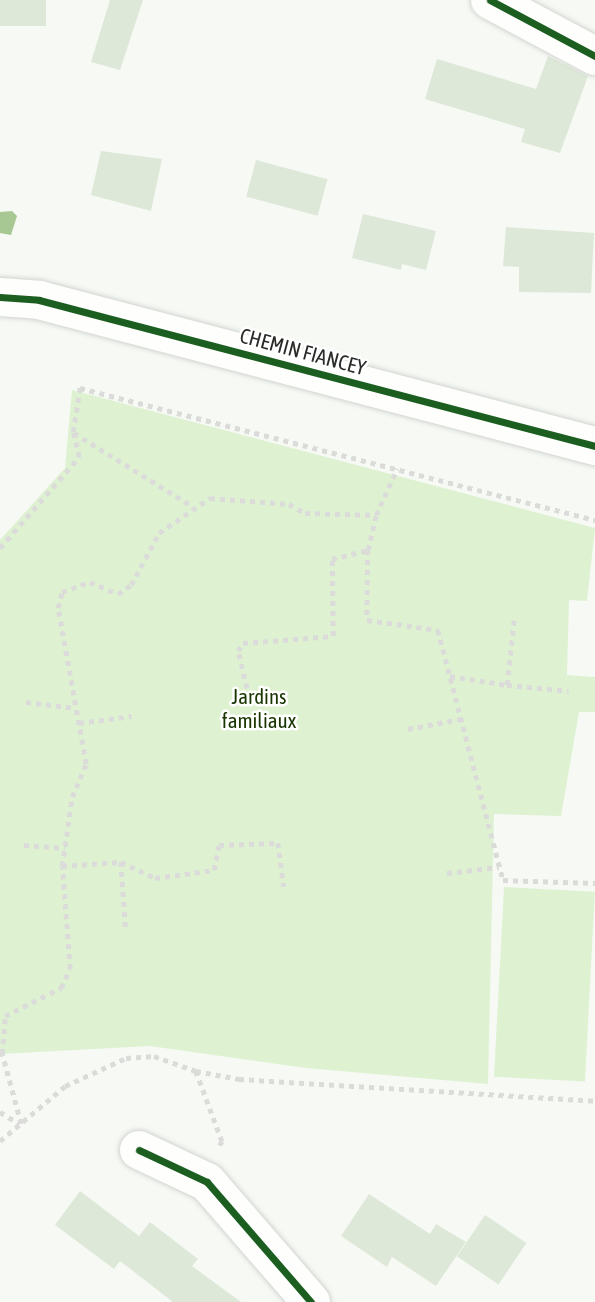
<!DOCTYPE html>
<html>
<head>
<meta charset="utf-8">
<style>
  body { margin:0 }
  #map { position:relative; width:595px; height:1302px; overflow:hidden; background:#f6f9f4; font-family:"Asap Condensed",sans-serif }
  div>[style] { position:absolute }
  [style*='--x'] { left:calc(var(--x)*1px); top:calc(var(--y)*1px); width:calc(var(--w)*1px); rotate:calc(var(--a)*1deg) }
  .green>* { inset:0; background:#def2d2; transform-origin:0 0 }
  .water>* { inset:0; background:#a7c893 }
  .building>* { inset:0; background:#dee8d8; transform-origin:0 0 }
  .path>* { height:4.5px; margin-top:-2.25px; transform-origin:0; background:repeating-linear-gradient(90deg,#dbdcda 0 5px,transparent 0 10px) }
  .roads { filter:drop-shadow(0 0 2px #d2d5d1) drop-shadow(0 0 2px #d2d5d1) }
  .minor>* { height:38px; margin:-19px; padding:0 19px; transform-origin:19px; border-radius:19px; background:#fefefd }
  .cycleway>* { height:7px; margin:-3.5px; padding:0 3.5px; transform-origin:3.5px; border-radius:3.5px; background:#1b5e20 }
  span { translate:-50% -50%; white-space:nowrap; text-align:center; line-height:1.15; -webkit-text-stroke:5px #fff; paint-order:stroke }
  .street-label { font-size:21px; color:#282b27 }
  .park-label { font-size:21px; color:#183500 }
</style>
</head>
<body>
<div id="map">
  <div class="green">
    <i style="clip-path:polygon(72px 390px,595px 528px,587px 601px,569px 600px,567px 675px,595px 677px,595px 712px,579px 712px,561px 816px,494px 814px,488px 1084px,306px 1068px,150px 1046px,0 1054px,0 540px,65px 468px)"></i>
    <i style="left:504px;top:887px;width:91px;height:190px;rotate:3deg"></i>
  </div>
  <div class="water">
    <i style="clip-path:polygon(12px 211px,17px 216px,11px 235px,0 233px,0 212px)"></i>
  </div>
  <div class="building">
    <i style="left:0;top:0;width:46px;height:26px"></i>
    <i style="clip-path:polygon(110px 0,143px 0,120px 70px,91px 62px)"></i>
    <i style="clip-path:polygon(548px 56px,588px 76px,560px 153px,521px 142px,525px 129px,425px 99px,437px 59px,536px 89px)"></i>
    <i style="clip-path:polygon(101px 151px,162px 159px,151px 211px,91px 195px)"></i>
    <i style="left:256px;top:160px;width:74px;height:38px;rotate:15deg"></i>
    <i style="clip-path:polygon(363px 214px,436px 231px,426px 270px,402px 264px,401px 270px,352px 258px)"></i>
    <i style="clip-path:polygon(506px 227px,594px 233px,591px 293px,519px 292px,519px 267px,503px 266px)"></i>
    <i style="clip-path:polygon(80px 1191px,139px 1236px,150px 1222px,198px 1259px,192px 1266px,241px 1302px,173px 1302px,120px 1261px,114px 1269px,55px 1225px)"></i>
    <i style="clip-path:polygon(369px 1194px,430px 1234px,436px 1224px,466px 1242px,436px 1286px,392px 1257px,387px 1267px,341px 1236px)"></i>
    <i style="left:485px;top:1215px;width:50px;height:50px;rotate:34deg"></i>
  </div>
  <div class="path">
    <i style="--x:74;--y:433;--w:139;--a:31.7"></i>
    <i style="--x:0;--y:548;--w:121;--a:-49"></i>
    <i style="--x:79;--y:457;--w:26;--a:-103"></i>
    <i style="--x:73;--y:432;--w:45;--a:-81"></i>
    <i style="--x:80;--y:388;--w:532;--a:14.38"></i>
    <i style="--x:368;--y:550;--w:70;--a:90.8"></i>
    <i style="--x:367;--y:620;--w:72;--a:8"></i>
    <i style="--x:438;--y:630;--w:258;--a:75.4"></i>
    <i style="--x:503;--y:880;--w:92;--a:1.9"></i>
    <i style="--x:450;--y:676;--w:58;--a:9"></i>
    <i style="--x:507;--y:685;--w:66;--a:-83.9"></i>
    <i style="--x:507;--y:685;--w:62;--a:5.5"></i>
    <i style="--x:249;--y:698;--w:48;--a:-103.2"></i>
    <i style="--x:238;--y:651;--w:9;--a:-58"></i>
    <i style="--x:243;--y:643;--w:90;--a:-4.4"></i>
    <i style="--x:333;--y:636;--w:77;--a:-90.7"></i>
    <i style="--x:332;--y:559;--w:37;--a:-14"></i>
    <i style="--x:368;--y:550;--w:36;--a:-77"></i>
    <i style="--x:26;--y:702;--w:50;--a:6.8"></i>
    <i style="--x:79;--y:723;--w:53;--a:-7.5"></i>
    <i style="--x:408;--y:729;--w:53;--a:-10.9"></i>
    <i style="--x:24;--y:845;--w:41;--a:4.2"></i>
    <i style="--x:121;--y:862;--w:69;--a:85.9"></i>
    <i style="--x:62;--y:866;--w:59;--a:-3.9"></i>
    <i style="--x:121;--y:862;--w:38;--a:25"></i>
    <i style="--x:155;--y:878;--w:60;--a:-7.7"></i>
    <i style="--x:214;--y:870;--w:25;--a:-79"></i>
    <i style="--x:219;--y:845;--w:59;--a:-1.9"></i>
    <i style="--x:278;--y:843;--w:44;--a:82.2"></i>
    <i style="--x:447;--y:873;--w:52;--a:-6.6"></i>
    <i style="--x:196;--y:1071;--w:75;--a:69.6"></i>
    <i style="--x:222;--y:1141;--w:8;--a:113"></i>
    <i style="--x:0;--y:1112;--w:23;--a:31"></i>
    <i style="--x:21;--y:1124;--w:73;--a:-105.2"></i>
    <i style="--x:2;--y:1054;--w:38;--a:-85"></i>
    <i style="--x:5;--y:1016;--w:63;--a:-26.6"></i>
    <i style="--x:61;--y:988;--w:21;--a:-65"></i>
    <i style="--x:70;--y:969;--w:103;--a:-94.4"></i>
    <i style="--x:62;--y:866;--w:70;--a:-81.8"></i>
    <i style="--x:72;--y:797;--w:36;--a:-67"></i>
    <i style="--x:86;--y:764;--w:158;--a:-100.2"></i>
    <i style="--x:58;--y:608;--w:16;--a:-76"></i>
    <i style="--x:62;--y:592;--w:30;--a:-20"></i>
    <i style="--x:90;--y:582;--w:30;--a:23"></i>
    <i style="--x:118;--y:594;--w:16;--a:-35"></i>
    <i style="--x:131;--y:585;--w:59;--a:-61.7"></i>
    <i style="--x:159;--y:533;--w:62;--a:-34.5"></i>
    <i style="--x:210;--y:498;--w:79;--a:4.3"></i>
    <i style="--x:289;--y:504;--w:18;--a:29"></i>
    <i style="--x:305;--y:513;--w:71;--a:1.6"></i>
    <i style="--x:376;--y:515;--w:51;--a:-65.5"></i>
    <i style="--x:0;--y:1141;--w:85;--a:-40.2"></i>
    <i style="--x:65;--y:1086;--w:67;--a:-24.7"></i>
    <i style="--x:126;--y:1058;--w:28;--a:-4"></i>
    <i style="--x:154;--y:1056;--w:45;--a:19.7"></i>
    <i style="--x:196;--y:1071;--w:44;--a:10.5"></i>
    <i style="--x:239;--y:1079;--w:357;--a:3.5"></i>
  </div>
  <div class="roads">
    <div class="minor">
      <i style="--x:490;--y:0;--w:119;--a:28.1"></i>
      <i style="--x:0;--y:297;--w:39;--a:4"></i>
      <i style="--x:39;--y:300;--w:575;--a:14.71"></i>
      <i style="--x:139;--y:1150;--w:75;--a:25.2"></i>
      <i style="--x:207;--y:1182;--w:159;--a:49.1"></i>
    </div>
  </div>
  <div class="cycleway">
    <i style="--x:490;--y:0;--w:119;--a:28.1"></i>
    <i style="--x:0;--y:297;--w:39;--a:4"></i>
    <i style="--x:39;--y:300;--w:575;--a:14.71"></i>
    <i style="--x:139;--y:1150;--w:75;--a:25.2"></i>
    <i style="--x:207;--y:1182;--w:159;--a:49.1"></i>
  </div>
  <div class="street-label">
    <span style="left:303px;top:351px;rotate:15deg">CHEMIN FIANCEY</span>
  </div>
  <div class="park-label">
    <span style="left:259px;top:708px">Jardins<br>familiaux</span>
  </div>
</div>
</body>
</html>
